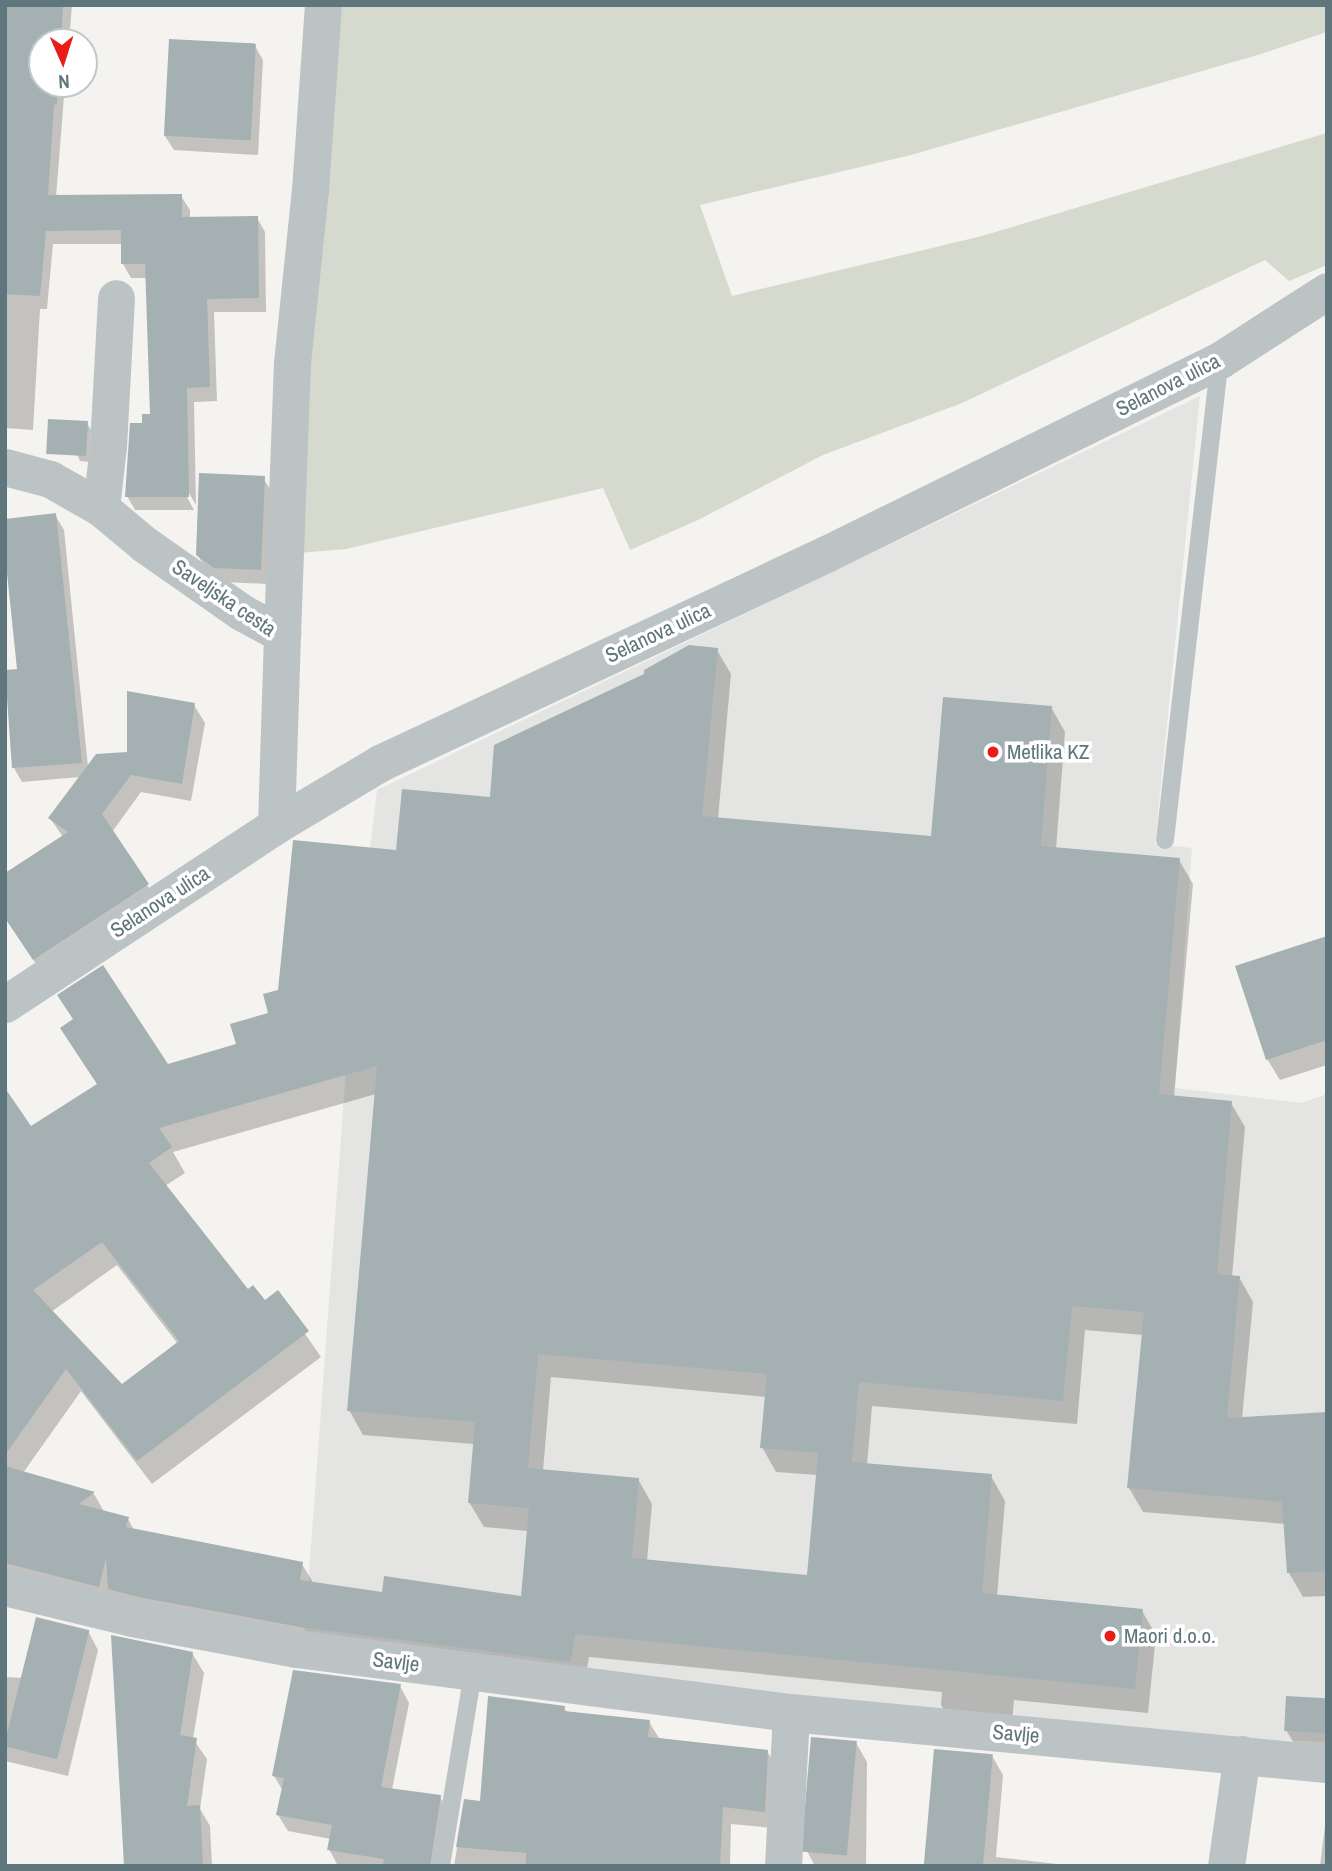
<!DOCTYPE html>
<html>
<head>
<meta charset="utf-8">
<style>
  body { margin:0 }
  #map { position:relative; width:1332px; height:1871px; overflow:hidden; background:#f4f3ef; font-family:"Archivo Narrow",sans-serif }
  div>[style] { position:absolute }
  [style*='--x'] { left:calc(var(--x)*1px); top:calc(var(--y)*1px); width:calc(var(--w)*1px); rotate:calc(var(--a)*1deg) }
  .built>* { inset:0; background:#e4e5e3 }
  .green>* { inset:0; background:#d5d9ce }
  .shadow>* { inset:0; background:#0003 }
  .building>* { inset:0; background:#a5b0b3; transform-origin:0 0 }
  .service>* { height:18px; margin:-9px; padding:0 9px; transform-origin:9px; border-radius:9px; background:#bcc3c5 }
  .minor>* { height:37px; margin:-18.5px; padding:0 18.5px; transform-origin:18.5px; border-radius:18.5px; background:#bcc3c5 }
  .tertiary>* { height:38px; margin:-19px; padding:0 19px; transform-origin:19px; border-radius:19px; background:#bcc3c5 }
  .dots>* { width:19px; height:19px; translate:-50% -50%; box-sizing:border-box; border:4px solid #fff; border-radius:50% }
  span { translate:-50% -50%; white-space:nowrap; text-align:center; line-height:1.15; -webkit-text-stroke:7px #fff; paint-order:stroke }
  .street-label { font-size:21px; color:#5e767c }
  .poi-label { font-size:21px; color:#5e767c }
  .left { translate:0 -50%; text-align:left }
  .frame { position:absolute; inset:0; border:7px solid #5e767c; pointer-events:none }
  .north { position:absolute; left:28px; top:28px; width:70px; height:70px; box-sizing:border-box; background:#fff; border:2px solid #bfc8cb; border-radius:50%; rotate:177deg; font-size:19px; font-weight:700; line-height:28px; text-align:center; color:#5e767c }
  .north::after { content:''; display:block; margin:auto; width:24px; height:32px; background:#e91c1a; clip-path:polygon(50% 0,100% 100%,50% 72%,0 100%) }
</style>
</head>
<body>
<div id="map">
  <div class="built">
    <i style="clip-path:polygon(1200px 396px,1155px 844px,1192px 848px,1175px 1088px,1301px 1103px,1327px 1094px,1327px 1742px,1277px 1740px,573px 1676px,304px 1641px,349px 1028px,377px 790px)"></i>
  </div>
  <div class="green">
    <i style="clip-path:polygon(334px 5px,1327px 5px,1327px 32px,1261px 54px,911px 155px,700px 205px,732px 296px,982px 236px,1327px 133px,1327px 265px,1289px 281px,1265px 260px,962px 403px,823px 455px,698px 520px,630px 550px,603px 488px,346px 549px,298px 553px)"></i>
  </div>
  <div class="shadow">
    <i style="clip-path:polygon(5px 5px,72px 5px,69px 42px,42px 42px,42px 84px,65px 84px,56px 197px,181px 196px,190px 210px,190px 219px,257px 218px,265px 232px,266px 312px,214px 312px,217px 401px,194px 402px,196px 505px,186px 488px,183px 490px,194px 510px,135px 510px,127px 496px,143px 425px,151px 415px,147px 278px,131px 278px,123px 264px,123px 244px,53px 244px,47px 309px,40px 309px,33px 430px,5px 428px)"></i>
    <i style="clip-path:polygon(255px 46px,263px 60px,258px 155px,174px 150px,165px 136px)"></i>
    <i style="clip-path:polygon(87px 423px,91px 430px,89px 462px,80px 461px,77px 454px)"></i>
    <i style="clip-path:polygon(263px 478px,272px 492px,268px 584px,224px 582px,206px 569px,197px 554px)"></i>
    <i style="clip-path:polygon(55px 515px,64px 530px,88px 767px,129px 754px,194px 705px,205px 723px,191px 801px,141px 792px,112px 832px,158px 902px,45px 977px,5px 918px,63px 837px,50px 818px,80px 777px,22px 782px,14px 768px,19px 670px,9px 571px,5px 571px,5px 521px)"></i>
    <i style="clip-path:polygon(evenodd,717px 650px,731px 674px,718px 819px,933px 838px,1051px 707px,1065px 732px,1056px 849px,1179px 860px,1193px 884px,1174px 1097px,1231px 1103px,1245px 1127px,1232px 1277px,1239px 1277px,1253px 1302px,1242px 1419px,1327px 1413px,1327px 1596px,1303px 1597px,1289px 1573px,1286px 1524px,1143px 1512px,1129px 1488px,1143px 1335px,1085px 1330px,1077px 1424px,872px 1406px,867px 1465px,991px 1476px,1005px 1501px,997px 1596px,1142px 1611px,1156px 1635px,1148px 1713px,1014px 1700px,1011px 1734px,955px 1729px,941px 1705px,942px 1692px,589px 1657px,584px 1686px,5px 1581px,5px 1091px,30px 1129px,98px 1085px,76px 1052px,167px 1066px,238px 1045px,270px 1014px,279px 992px,398px 852px,491px 799px,717px 650px,376px 1094px,349px 1410px,363px 1435px,474px 1444px,469px 1502px,484px 1527px,528px 1531px,522px 1598px,383px 1594px,314px 1584px,302px 1564px,134px 1530px,128px 1519px,105px 1513px,94px 1494px,23px 1473px,81px 1391px,152px 1484px,321px 1357px,277px 1293px,264px 1303px,247px 1292px,165px 1186px,185px 1173px,173px 1152px,376px 1094px,717px 650px,117px 1265px,178px 1344px,122px 1387px,51px 1312px,117px 1265px,717px 650px,551px 1377px,767px 1397px,762px 1447px,776px 1472px,818px 1475px,809px 1577px,647px 1561px,652px 1504px,638px 1479px,543px 1471px,551px 1377px)"></i>
    <i style="clip-path:polygon(1327px 938px,1327px 1065px,1280px 1080px,1267px 1059px)"></i>
    <i style="clip-path:polygon(88px 1631px,98px 1650px,68px 1776px,5px 1761px,5px 1677px,23px 1678px)"></i>
    <i style="clip-path:polygon(192px 1653px,204px 1673px,193px 1739px,207px 1759px,200px 1809px,210px 1826px,212px 1866px,126px 1866px)"></i>
    <i style="clip-path:polygon(400px 1686px,409px 1703px,392px 1790px,440px 1797px,450px 1814px,441px 1866px,338px 1866px,329px 1849px,331px 1839px,288px 1831px,278px 1815px,283px 1791px,274px 1776px)"></i>
    <i style="clip-path:polygon(1327px 1700px,1327px 1747px,1295px 1745px,1286px 1730px)"></i>
    <i style="clip-path:polygon(564px 1707px,567px 1713px,649px 1722px,659px 1738px,767px 1751px,777px 1768px,774px 1828px,731px 1824px,730px 1866px,454px 1866px,465px 1801px,481px 1803px)"></i>
    <i style="clip-path:polygon(856px 1743px,867px 1762px,866px 1866px,815px 1866px,807px 1851px)"></i>
    <i style="clip-path:polygon(992px 1756px,1003px 1775px,996px 1857px,1074px 1866px,925px 1866px)"></i>
    <i style="clip-path:polygon(1327px 1809px,1327px 1866px,1320px 1866px)"></i>
  </div>
  <div class="building">
    <i style="clip-path:polygon(5px 5px,63px 5px,61px 42px,42px 42px,42px 84px,58px 84px,57px 105px,54px 104px,48px 195px,182px 194px,182px 217px,258px 216px,259px 298px,207px 299px,210px 387px,187px 388px,189px 497px,125px 497px,130px 423px,142px 423px,142px 414px,150px 414px,145px 264px,121px 264px,121px 230px,46px 231px,40px 296px,5px 294px)"></i>
    <i style="left:169px;top:39px;width:87px;height:97px;rotate:3deg"></i>
    <i style="left:48px;top:419px;width:40px;height:35px;rotate:3deg"></i>
    <i style="clip-path:polygon(199px 473px,265px 476px,261px 570px,214px 568px,196px 555px)"></i>
    <i style="clip-path:polygon(56px 513px,82px 763px,12px 768px,5px 670px,17px 669px,5px 554px,5px 519px)"></i>
    <i style="clip-path:polygon(evenodd,689px 645px,718px 648px,702px 816px,931px 836px,943px 697px,1052px 706px,1041px 846px,1180px 858px,1159px 1094px,1232px 1101px,1217px 1274px,1240px 1276px,1227px 1418px,1327px 1412px,1327px 1571px,1287px 1573px,1282px 1502px,1127px 1488px,1144px 1312px,1072px 1306px,1063px 1401px,859px 1382px,852px 1462px,992px 1474px,982px 1593px,1143px 1609px,1135px 1689px,575px 1634px,571px 1662px,300px 1627px,138px 1597px,108px 1589px,106px 1558px,99px 1587px,5px 1563px,5px 1466px,95px 1492px,79px 1504px,129px 1517px,126px 1527px,303px 1562px,300px 1580px,382px 1592px,384px 1576px,521px 1596px,529px 1508px,468px 1503px,475px 1422px,347px 1411px,377px 1066px,159px 1128px,172px 1147px,149px 1163px,248px 1289px,253px 1285px,265px 1300px,278px 1290px,309px 1331px,137px 1461px,66px 1369px,5px 1455px,5px 1088px,31px 1126px,97px 1084px,60px 1028px,73px 1019px,57px 995px,103px 965px,168px 1064px,236px 1044px,230px 1024px,268px 1013px,263px 994px,278px 990px,293px 840px,396px 850px,402px 789px,490px 797px,494px 745px,644px 674px,644px 670px,689px 645px,102px 1242px,179px 1341px,122px 1384px,33px 1290px,102px 1242px,689px 645px,538px 1354px,767px 1374px,760px 1448px,818px 1453px,807px 1575px,632px 1558px,639px 1478px,528px 1468px,538px 1354px)"></i>
    <i style="clip-path:polygon(127px 691px,195px 703px,182px 784px,131px 775px,102px 814px,149px 884px,33px 960px,5px 918px,5px 873px,68px 832px,48px 818px,96px 754px,127px 752px)"></i>
    <i style="clip-path:polygon(1327px 936px,1327px 1040px,1266px 1060px,1235px 966px)"></i>
    <i style="left:36px;top:1617px;width:55px;height:133px;rotate:14deg"></i>
    <i style="clip-path:polygon(111px 1635px,193px 1652px,180px 1735px,197px 1738px,187px 1806px,200px 1805px,203px 1866px,124px 1866px)"></i>
    <i style="clip-path:polygon(293px 1670px,401px 1684px,381px 1787px,441px 1795px,430px 1866px,383px 1866px,384px 1859px,327px 1850px,332px 1825px,276px 1815px,284px 1778px,272px 1776px)"></i>
    <i style="clip-path:polygon(488px 1696px,565px 1706px,564px 1711px,650px 1720px,648px 1737px,768px 1750px,765px 1812px,723px 1807px,720px 1866px,526px 1866px,526px 1853px,456px 1847px,464px 1799px,480px 1801px)"></i>
    <i style="left:1286px;top:1696px;width:41px;height:35px;rotate:3deg"></i>
    <i style="left:811px;top:1737px;width:46px;height:115px;rotate:5deg"></i>
    <i style="left:934px;top:1749px;width:59px;height:118px;rotate:5deg"></i>
  </div>
  <div class="service">
    <i style="--x:1165;--y:840;--w:483;--a:-83.5"></i>
    <i style="--x:441;--y:1866;--w:197;--a:-80.6"></i>
  </div>
  <div class="minor">
    <i style="--x:5;--y:467;--w:47;--a:14.9"></i>
    <i style="--x:50;--y:479;--w:59;--a:29.6"></i>
    <i style="--x:101;--y:508;--w:56;--a:39.9"></i>
    <i style="--x:144;--y:544;--w:118;--a:35"></i>
    <i style="--x:241;--y:612;--w:47;--a:28.2"></i>
    <i style="--x:282;--y:634;--w:191;--a:91.8"></i>
    <i style="--x:101;--y:508;--w:62;--a:-83.6"></i>
    <i style="--x:108;--y:446;--w:148;--a:-86.9"></i>
    <i style="--x:282;--y:634;--w:271;--a:-87.9"></i>
    <i style="--x:292;--y:363;--w:174;--a:-84.1"></i>
    <i style="--x:310;--y:190;--w:185;--a:-86"></i>
    <i style="--x:5;--y:1004;--w:325;--a:-33.4"></i>
    <i style="--x:276;--y:825;--w:121;--a:-30.8"></i>
    <i style="--x:380;--y:763;--w:493;--a:-25.1"></i>
    <i style="--x:826;--y:554;--w:439;--a:-26.2"></i>
    <i style="--x:1220;--y:360;--w:127;--a:-32.8"></i>
    <i style="--x:783;--y:1866;--w:153;--a:-87"></i>
    <i style="--x:1226;--y:1866;--w:113;--a:-81.9"></i>
  </div>
  <div class="tertiary">
    <i style="--x:5;--y:1587;--w:132;--a:13.6"></i>
    <i style="--x:133;--y:1618;--w:167;--a:10.7"></i>
    <i style="--x:297;--y:1649;--w:498;--a:7.4"></i>
    <i style="--x:791;--y:1713;--w:538;--a:5.44"></i>
  </div>
  <div class="dots">
    <i style="left:993px;top:752px;background:#e91c1a"></i>
    <i style="left:1110px;top:1636px;background:#e91c1a"></i>
  </div>
  <div class="street-label">
    <span style="left:1168px;top:385px;rotate:-27deg">Selanova ulica</span>
    <span style="left:224px;top:598px;rotate:34deg">Saveljska cesta</span>
    <span style="left:658px;top:633px;rotate:-25deg">Selanova ulica</span>
    <span style="left:160px;top:902px;rotate:-33deg">Selanova ulica</span>
    <span style="left:396px;top:1662px;rotate:7deg">Savlje</span>
    <span style="left:1016px;top:1734px;rotate:5deg">Savlje</span>
  </div>
  <div class="poi-label">
    <span class="left" style="left:1007px;top:752px">Metlika KZ</span>
    <span class="left" style="left:1124px;top:1636px">Maori d.o.o.</span>
  </div>
  <div class="frame"></div>
  <div class="north">N</div>
</div>
</body>
</html>
